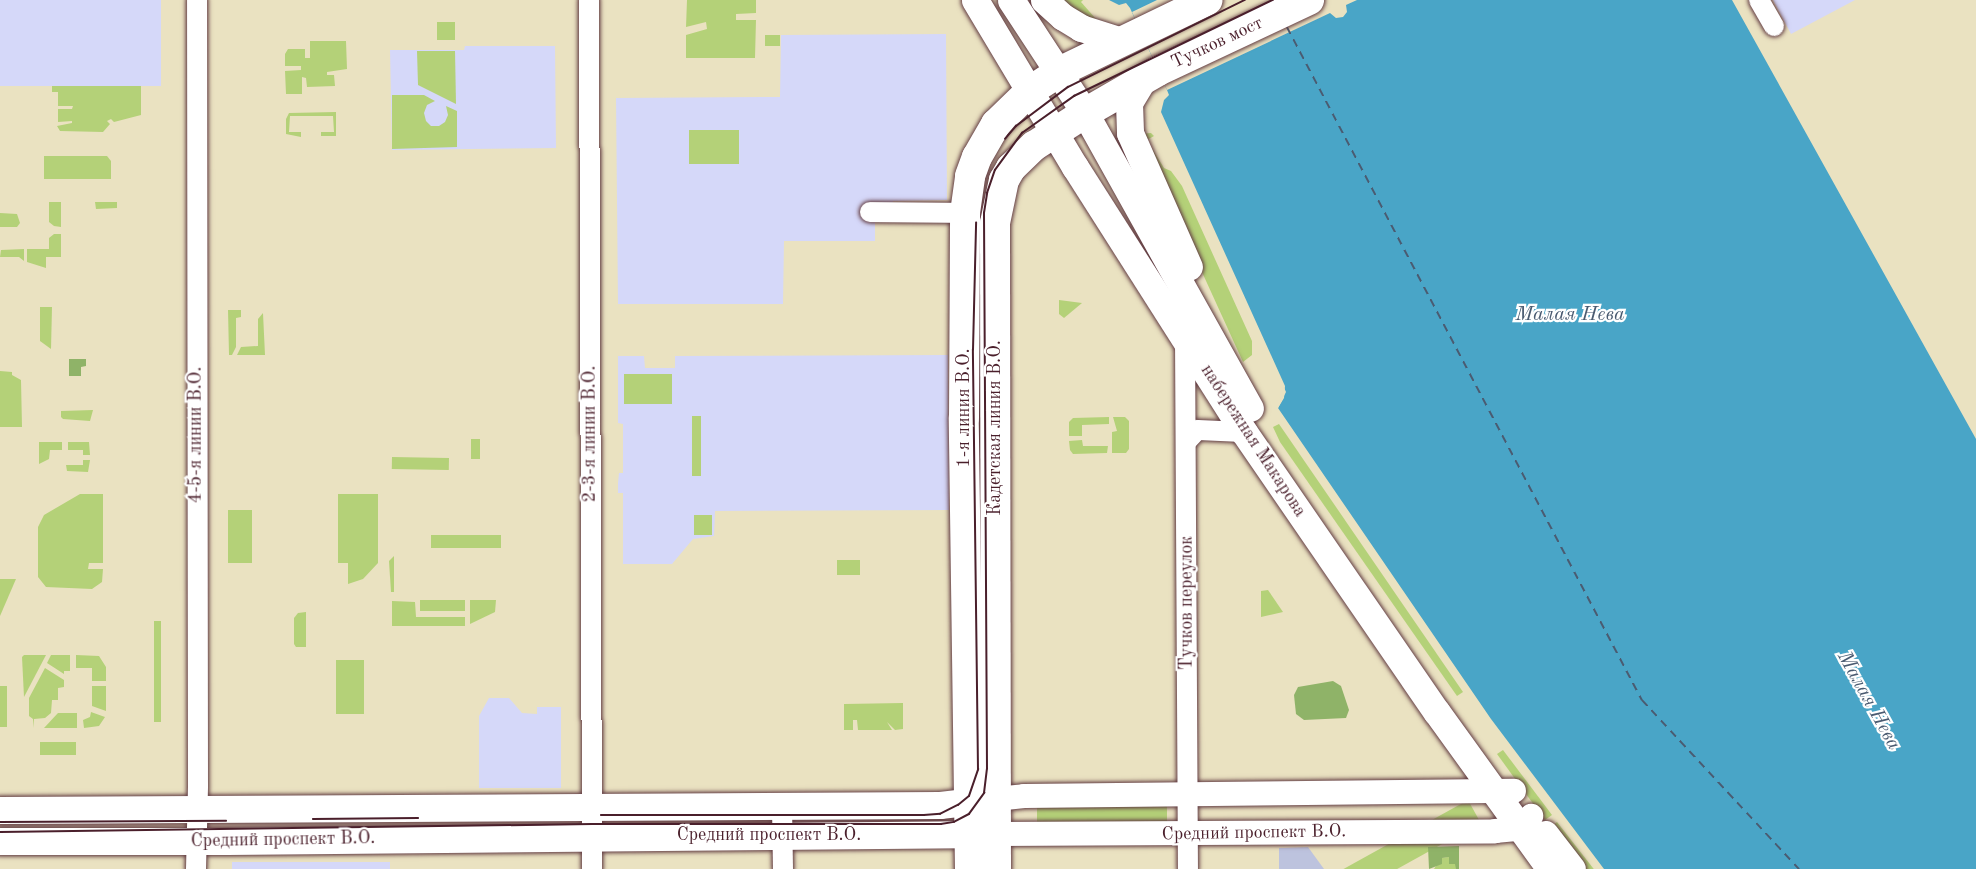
<!DOCTYPE html>
<html>
<head>
<meta charset="utf-8">
<style>
  body { margin:0 }
  #map { position:relative; width:1976px; height:869px; overflow:hidden; background:#eae2c1; font-family:"Old Standard TT",serif }
  div>[style] { position:absolute }
  [style*='--x'] { left:calc(var(--x)*1px); top:calc(var(--y)*1px); width:calc(var(--w)*1px); rotate:calc(var(--a)*1deg) }
  .built>* { inset:0; background:#d5d8f9; transform-origin:0 0 }
  .industrial>* { inset:0; background:#bdc3de }
  .green>* { inset:0; background:#b4d178; transform-origin:0 0 }
  .forest>* { inset:0; background:#8fb368 }
  .water>* { inset:0; background:#49a5c7 }
  .pier>* { inset:0; background:#eae2c1 }
  .ferry>* { height:1.5px; margin-top:-0.75px; transform-origin:0; background:repeating-linear-gradient(90deg,#4a5b71 0 8px,transparent 0 14px) }
  .roads { filter:drop-shadow(0 0 2px #623c42) drop-shadow(0 0 2px #623c42) }
  .minor>* { height:20px; margin:-10px; padding:0 10px; transform-origin:10px; border-radius:10px; background:#fff }
  .tertiary>* { height:24px; margin:-12px; padding:0 12px; transform-origin:12px; border-radius:12px; background:#fff }
  .secondary>* { height:27px; margin:-13.5px; padding:0 13.5px; transform-origin:13.5px; border-radius:13.5px; background:#fff }
  .primary>* { height:30px; margin:-15px; padding:0 15px; transform-origin:15px; border-radius:15px; background:#fff }
  .tram>* { height:1.5px; margin:-0.75px; padding:0 0.75px; transform-origin:0.75px; border-radius:0.75px; background:#4a1f2b }
  span { translate:-50% -50%; white-space:nowrap; text-align:center; line-height:1.15; -webkit-text-stroke:4.5px #fff; paint-order:stroke }
  .street-label { font-size:18px; color:#4a1f2b }
  .water-label { font-size:20px; color:#4a5b71; font-style:italic }
</style>
</head>
<body>
<div id="map">
  <div class="built">
    <i style="left:0;top:0;width:161px;height:86px"></i>
    <i style="clip-path:polygon(1773px 0,1855px 0,1791px 34px)"></i>
    <i style="clip-path:polygon(946px 34px,947px 200px,893px 201px,892px 205px,875px 219px,875px 241px,784px 241px,783px 304px,618px 304px,616px 98px,780px 97px,781px 35px)"></i>
    <i style="clip-path:polygon(465px 46px,555px 46px,556px 148px,392px 150px,390px 50px,464px 50px)"></i>
    <i style="clip-path:polygon(948px 355px,949px 510px,715px 511px,714px 536px,693px 539px,672px 564px,623px 564px,623px 493px,618px 493px,618px 483px,619px 473px,623px 473px,623px 424px,618px 423px,618px 356px,644px 356px,645px 368px,675px 368px,675px 356px)"></i>
    <i style="clip-path:polygon(489px 698px,509px 698px,522px 713px,537px 714px,537px 707px,561px 707px,561px 788px,479px 788px,479px 716px)"></i>
    <i style="left:232px;top:862px;width:158px;height:7px"></i>
  </div>
  <div class="industrial">
    <i style="clip-path:polygon(1308px 847px,1324px 869px,1279px 869px,1279px 848px)"></i>
  </div>
  <div class="green">
    <i style="clip-path:polygon(687px 0,756px 0,756px 13px,736px 14px,736px 20px,756px 20px,755px 58px,686px 58px,686px 35px,707px 29px,706px 22px,686px 27px)"></i>
    <i style="clip-path:polygon(1060px 0,1083px 0,1081px 2px,1096px 19px,1097px 25px)"></i>
    <i style="left:437px;top:22px;width:18px;height:18px"></i>
    <i style="left:765px;top:35px;width:15px;height:11px"></i>
    <i style="clip-path:polygon(310px 41px,346px 41px,347px 69px,327px 72px,327px 75px,334px 75px,335px 86px,307px 87px,306px 78px,302px 77px,302px 94px,286px 94px,285px 71px,301px 70px,301px 66px,285px 66px,285px 54px,288px 49px,305px 49px,305px 58px,310px 58px)"></i>
    <i style="clip-path:polygon(417px 51px,455px 51px,456px 104px,418px 85px)"></i>
    <i style="clip-path:polygon(52px 86px,141px 86px,141px 115px,114px 122px,111px 119px,107px 121px,110px 124px,103px 132px,60px 131px,57px 126px,72px 123px,72px 121px,58px 122px,58px 109px,72px 109px,73px 106px,58px 106px,58px 92px,52px 92px)"></i>
    <i style="clip-path:polygon(392px 95px,424px 95px,435px 101px,427px 105px,424px 113px,426px 121px,431px 126px,439px 126px,445px 122px,448px 115px,446px 106px,457px 111px,457px 147px,392px 149px)"></i>
    <i style="clip-path:polygon(336px 112px,336px 136px,321px 136px,321px 132px,334px 132px,333px 116px,290px 116px,289px 132px,301px 132px,301px 137px,286px 134px,286px 119px,289px 113px)"></i>
    <i style="left:689px;top:130px;width:50px;height:34px"></i>
    <i style="clip-path:polygon(1151px 133px,1154px 136px,1147px 140px,1164px 168px,1171px 171px,1182px 186px,1252px 341px,1252px 355px,1243px 362px,1139px 134px)"></i>
    <i style="clip-path:polygon(44px 156px,107px 156px,111px 161px,111px 179px,44px 179px)"></i>
    <i style="clip-path:polygon(49px 202px,61px 202px,61px 227px,54px 226px,49px 222px)"></i>
    <i style="clip-path:polygon(95px 202px,117px 202px,117px 208px,96px 209px)"></i>
    <i style="clip-path:polygon(0 213px,17px 214px,20px 223px,17px 227px,0 227px)"></i>
    <i style="clip-path:polygon(54px 234px,61px 234px,61px 257px,46px 257px,46px 268px,27px 262px,27px 249px,49px 249px,49px 238px)"></i>
    <i style="clip-path:polygon(24px 249px,24px 261px,19px 257px,0 257px,1px 250px)"></i>
    <i style="clip-path:polygon(1059px 300px,1082px 303px,1064px 318px,1059px 314px)"></i>
    <i style="clip-path:polygon(40px 307px,52px 307px,51px 349px,40px 341px)"></i>
    <i style="clip-path:polygon(228px 310px,241px 310px,241px 317px,236px 318px,236px 347px,232px 355px,229px 355px)"></i>
    <i style="clip-path:polygon(263px 313px,265px 355px,237px 355px,241px 347px,258px 346px,258px 319px)"></i>
    <i style="clip-path:polygon(0 371px,12px 372px,12px 375px,21px 380px,22px 427px,0 427px)"></i>
    <i style="left:624px;top:374px;width:48px;height:30px"></i>
    <i style="clip-path:polygon(93px 410px,90px 421px,63px 419px,61px 417px,61px 411px)"></i>
    <i style="left:692px;top:416px;width:9px;height:60px"></i>
    <i style="clip-path:polygon(1109px 417px,1109px 424px,1082px 425px,1082px 436px,1069px 436px,1069px 422px,1073px 418px)"></i>
    <i style="clip-path:polygon(1113px 417px,1125px 417px,1129px 421px,1129px 449px,1126px 453px,1112px 453px,1112px 432px,1117px 431px)"></i>
    <i style="clip-path:polygon(1279px 424px,1463px 692px,1457px 696px,1280px 442px,1273px 427px)"></i>
    <i style="left:471px;top:439px;width:9px;height:20px"></i>
    <i style="clip-path:polygon(1082px 440px,1083px 446px,1108px 446px,1107px 453px,1073px 454px,1070px 450px,1069px 441px)"></i>
    <i style="clip-path:polygon(39px 442px,62px 442px,62px 450px,50px 450px,49px 459px,39px 464px)"></i>
    <i style="clip-path:polygon(68px 442px,89px 442px,90px 455px,83px 455px,83px 450px,68px 450px)"></i>
    <i style="left:392px;top:457px;width:57px;height:12px;rotate:1deg"></i>
    <i style="clip-path:polygon(83px 460px,90px 460px,88px 472px,67px 471px,66px 465px,83px 465px)"></i>
    <i style="clip-path:polygon(80px 494px,103px 494px,103px 563px,89px 563px,88px 569px,103px 569px,102px 582px,92px 589px,46px 587px,38px 577px,38px 527px,44px 515px)"></i>
    <i style="clip-path:polygon(338px 494px,378px 494px,378px 563px,363px 579px,348px 584px,348px 563px,338px 563px)"></i>
    <i style="left:252px;top:510px;width:53px;height:24px;rotate:90deg"></i>
    <i style="left:694px;top:515px;width:18px;height:20px"></i>
    <i style="left:431px;top:535px;width:70px;height:13px"></i>
    <i style="clip-path:polygon(394px 556px,394px 592px,391px 592px,389px 561px)"></i>
    <i style="left:837px;top:560px;width:23px;height:15px"></i>
    <i style="clip-path:polygon(0 579px,16px 579px,0 616px)"></i>
    <i style="clip-path:polygon(1268px 590px,1283px 612px,1261px 617px,1261px 591px)"></i>
    <i style="left:420px;top:600px;width:45px;height:11px"></i>
    <i style="clip-path:polygon(470px 600px,496px 600px,495px 612px,470px 624px)"></i>
    <i style="clip-path:polygon(392px 601px,415px 602px,416px 617px,465px 617px,465px 626px,392px 626px)"></i>
    <i style="clip-path:polygon(306px 612px,306px 647px,296px 647px,294px 644px,294px 618px,298px 613px)"></i>
    <i style="left:154px;top:621px;width:7px;height:101px"></i>
    <i style="clip-path:polygon(24px 655px,46px 655px,24px 697px,22px 657px)"></i>
    <i style="clip-path:polygon(51px 655px,70px 655px,70px 671px,64px 671px,64px 674px,47px 663px)"></i>
    <i style="clip-path:polygon(76px 655px,99px 656px,106px 667px,106px 681px,92px 681px,92px 668px,76px 668px)"></i>
    <i style="left:336px;top:660px;width:28px;height:54px"></i>
    <i style="clip-path:polygon(45px 668px,64px 680px,64px 687px,58px 688px,58px 700px,52px 700px,51px 713px,45px 718px,34px 719px,33px 728px,33px 719px,29px 716px,29px 698px)"></i>
    <i style="left:0;top:686px;width:7px;height:41px"></i>
    <i style="clip-path:polygon(92px 686px,106px 686px,106px 711px,92px 706px)"></i>
    <i style="clip-path:polygon(903px 703px,903px 729px,895px 730px,887px 722px,892px 730px,858px 730px,857px 720px,853px 720px,853px 730px,844px 730px,844px 704px)"></i>
    <i style="clip-path:polygon(91px 712px,105px 717px,99px 726px,84px 728px,83px 720px,90px 717px)"></i>
    <i style="clip-path:polygon(58px 713px,77px 713px,77px 728px,44px 728px)"></i>
    <i style="left:40px;top:742px;width:36px;height:13px"></i>
    <i style="clip-path:polygon(1503px 750px,1552px 815px,1545px 820px,1497px 754px)"></i>
    <i style="left:1468px;top:800px;width:26px;height:258px;rotate:61deg"></i>
    <i style="left:1037px;top:803px;width:130px;height:23px"></i>
    <i style="left:1557px;top:822px;width:60px;height:9px;rotate:52deg"></i>
    <i style="clip-path:polygon(1449px 857px,1456px 864px,1456px 869px,1434px 869px,1441px 858px)"></i>
  </div>
  <div class="forest">
    <i style="clip-path:polygon(69px 359px,86px 359px,86px 366px,81px 367px,81px 376px,69px 376px)"></i>
    <i style="clip-path:polygon(1333px 681px,1341px 686px,1349px 710px,1346px 718px,1304px 720px,1296px 714px,1294px 695px,1298px 687px)"></i>
    <i style="clip-path:polygon(1459px 846px,1459px 869px,1456px 869px,1455px 864px,1449px 864px,1449px 857px,1442px 858px,1442px 864px,1429px 869px,1428px 847px)"></i>
  </div>
  <div class="water">
    <i style="clip-path:polygon(1109px 0,1732px 0,1976px 439px,1976px 869px,1604px 869px,1491px 719px,1278px 408px,1284px 398px,1285px 386px,1161px 112px,1164px 100px,1169px 95px,1167px 90px,1130px 8px,1126px 3px,1119px 5px)"></i>
  </div>
  <div class="pier">
    <i style="clip-path:polygon(1157px 0,1357px 0,1346px 5px,1347px 12px,1343px 17px,1336px 18px,1330px 13px,1167px 90px,1132px 12px)"></i>
    <i style="clip-path:polygon(1271px 357px,1286px 392px,1278px 408px,1276px 405px,1283px 392px,1269px 358px)"></i>
  </div>
  <div class="ferry">
    <i style="--x:1287;--y:27;--w:761;--a:62.19"></i>
    <i style="--x:1642;--y:700;--w:231;--a:47.1"></i>
  </div>
  <div class="roads">
    <div class="minor">
      <i style="--x:589;--y:0;--w:869;--a:89.8"></i>
      <i style="--x:1759;--y:0;--w:30;--a:60"></i>
      <i style="--x:870;--y:212;--w:95;--a:0.6"></i>
      <i style="--x:1185;--y:338;--w:531;--a:89.68"></i>
      <i style="--x:1186;--y:442;--w:16;--a:-47"></i>
      <i style="--x:1197;--y:430;--w:47;--a:2.4"></i>
      <i style="--x:782;--y:806;--w:63;--a:89.1"></i>
      <i style="--x:196;--y:869;--w:83;--a:-88.6"></i>
      <i style="--x:198;--y:786;--w:786;--a:-90.07"></i>
    </div>
    <div class="tertiary">
      <i style="--x:996;--y:799;--w:28;--a:-6"></i>
      <i style="--x:1024;--y:796;--w:490;--a:-0.6"></i>
      <i style="--x:996;--y:834;--w:499;--a:-0.3"></i>
      <i style="--x:1495;--y:831;--w:24;--a:-5"></i>
      <i style="--x:1519;--y:829;--w:18;--a:-47"></i>
    </div>
    <div class="secondary">
      <i style="--x:975;--y:0;--w:195;--a:59.1"></i>
      <i style="--x:1075;--y:167;--w:314;--a:57.5"></i>
      <i style="--x:1244;--y:432;--w:339;--a:55.5"></i>
      <i style="--x:1436;--y:711;--w:195;--a:54.2"></i>
      <i style="--x:1011;--y:0;--w:135;--a:56.8"></i>
      <i style="--x:1085;--y:113;--w:338;--a:60.8"></i>
      <i style="--x:1044;--y:0;--w:25;--a:42"></i>
      <i style="--x:1063;--y:17;--w:21;--a:31"></i>
      <i style="--x:1081;--y:28;--w:43;--a:17.6"></i>
      <i style="--x:1142;--y:81;--w:26;--a:121"></i>
      <i style="--x:1129;--y:103;--w:30;--a:88"></i>
      <i style="--x:1130;--y:133;--w:146;--a:66.2"></i>
      <i style="--x:0;--y:810;--w:940;--a:-0.3"></i>
      <i style="--x:940;--y:805;--w:52;--a:-6.6"></i>
      <i style="--x:1545;--y:834;--w:44;--a:52.4"></i>
      <i style="--x:0;--y:841;--w:227;--a:0"></i>
      <i style="--x:227;--y:841;--w:765;--a:-0.52"></i>
    </div>
    <div class="primary">
      <i style="--x:970;--y:869;--w:451;--a:-90.8"></i>
      <i style="--x:964;--y:418;--w:205;--a:-89.7"></i>
      <i style="--x:965;--y:213;--w:37;--a:-82"></i>
      <i style="--x:970;--y:176;--w:20;--a:-70"></i>
      <i style="--x:977;--y:157;--w:38;--a:-60"></i>
      <i style="--x:996;--y:124;--w:47;--a:-44.1"></i>
      <i style="--x:1030;--y:91;--w:35;--a:-33"></i>
      <i style="--x:1059;--y:72;--w:165;--a:-25.8"></i>
      <i style="--x:996;--y:869;--w:646;--a:-90.09"></i>
      <i style="--x:995;--y:223;--w:44;--a:-78.2"></i>
      <i style="--x:1004;--y:180;--w:14;--a:-60"></i>
      <i style="--x:1011;--y:168;--w:32;--a:-44"></i>
      <i style="--x:1034;--y:146;--w:61;--a:-32.9"></i>
      <i style="--x:1085;--y:113;--w:84;--a:-29.9"></i>
      <i style="--x:1158;--y:71;--w:167;--a:-25.2"></i>
    </div>
  </div>
  <div class="tram">
    <i style="--x:1005;--y:139;--w:17;--a:-50"></i>
    <i style="--x:1016;--y:126;--w:65;--a:-36.9"></i>
    <i style="--x:1068;--y:87;--w:197;--a:-26.2"></i>
    <i style="--x:601;--y:815;--w:323;--a:0"></i>
    <i style="--x:924;--y:815;--w:16;--a:-4"></i>
    <i style="--x:940;--y:814;--w:20;--a:-27"></i>
    <i style="--x:958;--y:805;--w:14;--a:-39"></i>
    <i style="--x:969;--y:796;--w:28;--a:-71"></i>
    <i style="--x:978;--y:770;--w:420;--a:-90.7"></i>
    <i style="--x:973;--y:350;--w:127;--a:-88.6"></i>
    <i style="--x:313;--y:819;--w:105;--a:-0.5"></i>
    <i style="--x:0;--y:822;--w:226;--a:-0.3"></i>
    <i style="--x:0;--y:832;--w:592;--a:-0.77"></i>
    <i style="--x:592;--y:824;--w:349;--a:0"></i>
    <i style="--x:941;--y:824;--w:13;--a:-9"></i>
    <i style="--x:954;--y:822;--w:17;--a:-28"></i>
    <i style="--x:969;--y:814;--w:26;--a:-54"></i>
    <i style="--x:984;--y:793;--w:24;--a:-83"></i>
    <i style="--x:987;--y:769;--w:556;--a:-90.31"></i>
    <i style="--x:984;--y:213;--w:20;--a:-81"></i>
    <i style="--x:987;--y:193;--w:24;--a:-71"></i>
    <i style="--x:995;--y:170;--w:46;--a:-53.9"></i>
    <i style="--x:1022;--y:133;--w:64;--a:-35.4"></i>
    <i style="--x:1074;--y:96;--w:221;--a:-25.8"></i>
  </div>
  <div class="street-label">
    <span style="left:1217px;top:43px;rotate:-25deg">Тучков мост</span>
    <span style="left:964px;top:408px;rotate:-90deg">1-я линия В.О.</span>
    <span style="left:995px;top:428px;rotate:-90deg">Кадетская линия В.О.</span>
    <span style="left:590px;top:434px;rotate:-90deg">2-3-я линии В.О.</span>
    <span style="left:196px;top:435px;rotate:-90deg">4-5-я линии В.О.</span>
    <span style="left:1253px;top:441px;rotate:57deg">набережная Макарова</span>
    <span style="left:1187px;top:603px;rotate:-90deg">Тучков переулок</span>
    <span style="left:1254px;top:833px;rotate:-1deg">Средний проспект В.О.</span>
    <span style="left:769px;top:835px">Средний проспект В.О.</span>
    <span style="left:283px;top:840px;rotate:-1deg">Средний проспект В.О.</span>
  </div>
  <div class="water-label">
    <span style="left:1570px;top:315px">Малая Нева</span>
    <span style="left:1868px;top:701px;rotate:61deg">Малая Нева</span>
  </div>
</div>
</body>
</html>
